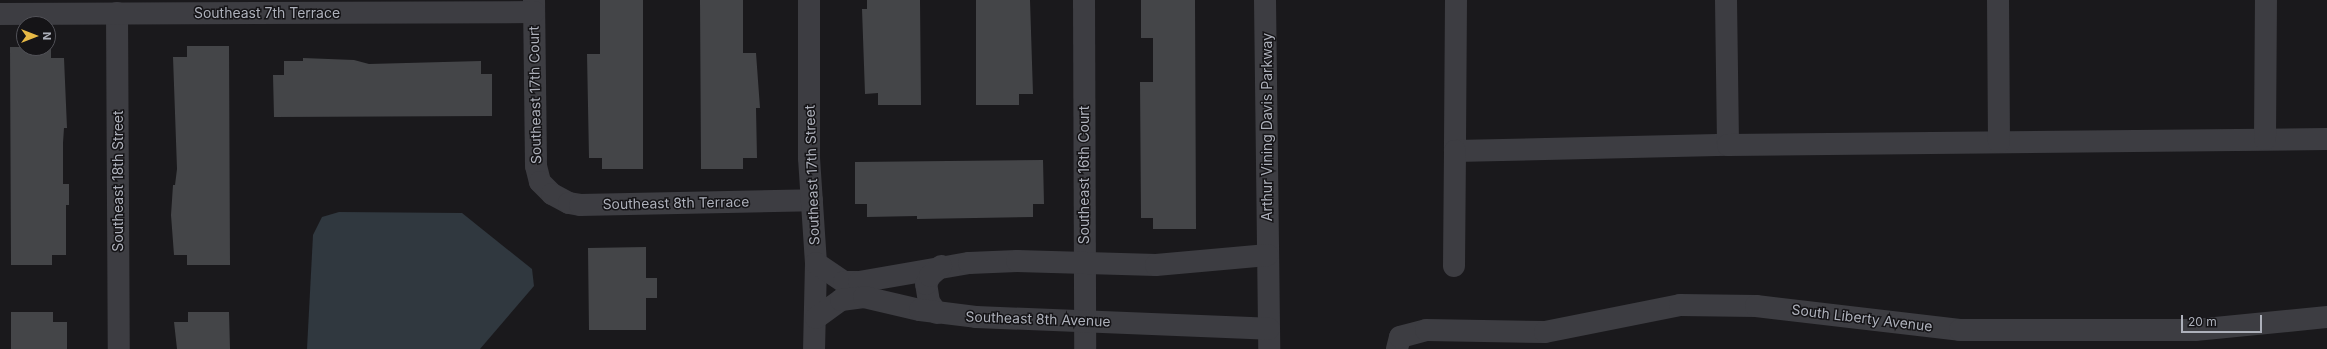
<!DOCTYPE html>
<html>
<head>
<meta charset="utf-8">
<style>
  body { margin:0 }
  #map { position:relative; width:2327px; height:349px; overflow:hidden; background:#1a191c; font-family:Inter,sans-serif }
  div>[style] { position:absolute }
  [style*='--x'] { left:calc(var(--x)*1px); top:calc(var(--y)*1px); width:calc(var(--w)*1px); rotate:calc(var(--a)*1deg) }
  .water>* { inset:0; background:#30383f }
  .building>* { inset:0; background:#444548 }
  .minor>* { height:22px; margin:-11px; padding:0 11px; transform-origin:11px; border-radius:11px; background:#3d3d42 }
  span { translate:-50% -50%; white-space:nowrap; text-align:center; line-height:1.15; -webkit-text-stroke:3px #151417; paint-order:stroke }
  .street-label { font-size:14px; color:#adb0ba }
  .north { position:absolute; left:16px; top:16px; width:40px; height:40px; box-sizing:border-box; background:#151417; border:1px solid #525258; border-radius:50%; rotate:90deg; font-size:11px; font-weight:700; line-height:16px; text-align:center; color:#adb0ba }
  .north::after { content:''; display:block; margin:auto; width:14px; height:18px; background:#e7b946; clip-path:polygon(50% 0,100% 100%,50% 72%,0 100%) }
  .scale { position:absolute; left:2181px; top:315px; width:81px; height:18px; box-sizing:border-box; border:2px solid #adb0ba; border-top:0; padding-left:5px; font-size:12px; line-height:14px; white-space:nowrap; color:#adb0ba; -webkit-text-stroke:3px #151417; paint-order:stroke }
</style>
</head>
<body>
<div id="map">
  <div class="water">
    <i style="clip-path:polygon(339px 212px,462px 213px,532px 269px,534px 286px,480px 349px,307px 349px,313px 235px,322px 217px)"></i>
  </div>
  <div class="building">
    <i style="clip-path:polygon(600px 0,643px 0,643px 169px,602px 169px,602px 158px,589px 158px,587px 54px,600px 54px)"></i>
    <i style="clip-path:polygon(700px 0,743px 0,743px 53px,756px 53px,760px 108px,756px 108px,757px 158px,743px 158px,743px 169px,701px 169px)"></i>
    <i style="clip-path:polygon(867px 0,920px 0,921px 105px,878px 105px,878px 93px,865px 94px,862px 9px,867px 9px)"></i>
    <i style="clip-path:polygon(976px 0,1030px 0,1033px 94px,1019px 94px,1019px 105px,976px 105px)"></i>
    <i style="clip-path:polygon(1141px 0,1195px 0,1196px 229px,1153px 229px,1153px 218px,1141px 218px,1140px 82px,1153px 82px,1153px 38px,1141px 38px)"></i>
    <i style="clip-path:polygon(187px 46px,229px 46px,230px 265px,187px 265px,187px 255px,174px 255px,171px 215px,173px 185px,175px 185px,177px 169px,173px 57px,187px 57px)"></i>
    <i style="clip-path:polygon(10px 47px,51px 47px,51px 58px,64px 58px,67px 128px,64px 128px,63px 143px,63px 184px,69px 184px,69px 205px,66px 205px,66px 255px,52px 255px,52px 265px,11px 265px)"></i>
    <i style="clip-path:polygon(303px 58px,354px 60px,369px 64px,481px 61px,481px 74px,492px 74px,492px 116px,274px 117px,273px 75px,284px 75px,284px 61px,303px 61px)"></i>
    <i style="clip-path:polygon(1043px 160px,1044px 204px,1033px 204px,1033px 217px,917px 219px,917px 216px,867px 217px,867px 204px,855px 204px,855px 162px)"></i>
    <i style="clip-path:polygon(646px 247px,646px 278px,657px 278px,657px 298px,646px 298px,646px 330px,589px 330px,588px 248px)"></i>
    <i style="clip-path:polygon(11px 312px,53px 312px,53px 322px,67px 322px,67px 349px,11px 349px)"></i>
    <i style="clip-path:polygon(188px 312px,229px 312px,230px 349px,177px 349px,174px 322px,188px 322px)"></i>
  </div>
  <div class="minor">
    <i style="--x:534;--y:0;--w:166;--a:89.3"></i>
    <i style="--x:536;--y:166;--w:16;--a:76"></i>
    <i style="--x:540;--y:182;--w:17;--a:45"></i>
    <i style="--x:552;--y:194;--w:19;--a:28"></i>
    <i style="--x:569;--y:203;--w:11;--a:10"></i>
    <i style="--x:580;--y:205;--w:232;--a:-1.2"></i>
    <i style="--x:809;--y:0;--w:158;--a:90"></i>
    <i style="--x:809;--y:158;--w:105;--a:86.2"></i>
    <i style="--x:816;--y:263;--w:86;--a:91.3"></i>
    <i style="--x:1084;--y:0;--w:349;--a:89.8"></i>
    <i style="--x:1265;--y:0;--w:349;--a:89.3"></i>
    <i style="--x:1456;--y:0;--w:151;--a:90.4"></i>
    <i style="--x:1455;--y:151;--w:273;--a:-1.3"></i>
    <i style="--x:1726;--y:0;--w:145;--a:89.2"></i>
    <i style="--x:1728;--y:145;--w:599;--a:-0.57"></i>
    <i style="--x:1998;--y:0;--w:142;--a:89.6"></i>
    <i style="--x:117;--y:13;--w:336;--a:89.7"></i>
    <i style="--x:0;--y:14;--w:534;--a:-0.21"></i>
    <i style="--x:2265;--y:139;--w:139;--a:-89.6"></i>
    <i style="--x:816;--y:263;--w:34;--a:34"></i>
    <i style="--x:844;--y:282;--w:15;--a:0"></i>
    <i style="--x:859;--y:282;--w:112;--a:-9.8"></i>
    <i style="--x:969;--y:263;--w:48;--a:-2.4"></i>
    <i style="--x:1017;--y:261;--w:139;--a:1.6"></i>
    <i style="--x:1156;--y:265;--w:112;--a:-5.1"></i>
    <i style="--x:1454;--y:266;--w:115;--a:-89.5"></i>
    <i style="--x:937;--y:313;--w:14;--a:-126"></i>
    <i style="--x:929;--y:302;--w:18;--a:-99"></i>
    <i style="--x:926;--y:284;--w:9;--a:-63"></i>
    <i style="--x:930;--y:276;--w:15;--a:-42"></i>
    <i style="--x:816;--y:318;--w:31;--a:-36"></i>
    <i style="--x:841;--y:300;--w:23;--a:-7"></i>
    <i style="--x:864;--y:297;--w:57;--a:13.1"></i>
    <i style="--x:920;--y:310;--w:56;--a:7.1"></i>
    <i style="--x:976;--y:317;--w:293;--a:2.3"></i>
    <i style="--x:1397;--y:349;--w:12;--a:-76"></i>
    <i style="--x:1400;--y:337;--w:27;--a:-15"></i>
    <i style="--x:1426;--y:330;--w:119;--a:1"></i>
    <i style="--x:1545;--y:332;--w:138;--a:-11.3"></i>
    <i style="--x:1680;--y:305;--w:76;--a:0.8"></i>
    <i style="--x:1756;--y:306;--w:205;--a:6.7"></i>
    <i style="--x:1960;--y:330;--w:235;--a:0"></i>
    <i style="--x:2195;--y:330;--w:133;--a:-5.6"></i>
  </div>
  <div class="street-label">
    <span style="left:267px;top:13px">Southeast 7th Terrace</span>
    <span style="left:535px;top:95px;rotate:-91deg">Southeast 17th Court</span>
    <span style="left:1267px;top:127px;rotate:-90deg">Arthur Vining Davis Parkway</span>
    <span style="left:812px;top:175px;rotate:-92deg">Southeast 17th Street</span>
    <span style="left:1084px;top:175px;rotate:-90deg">Southeast 16th Court</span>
    <span style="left:118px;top:181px;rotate:-90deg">Southeast 18th Street</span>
    <span style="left:676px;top:203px;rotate:-1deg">Southeast 8th Terrace</span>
    <span style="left:1862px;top:318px;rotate:7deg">South Liberty Avenue</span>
    <span style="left:1038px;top:319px;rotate:2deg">Southeast 8th Avenue</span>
  </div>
  <div class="north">N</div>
  <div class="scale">20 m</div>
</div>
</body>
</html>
